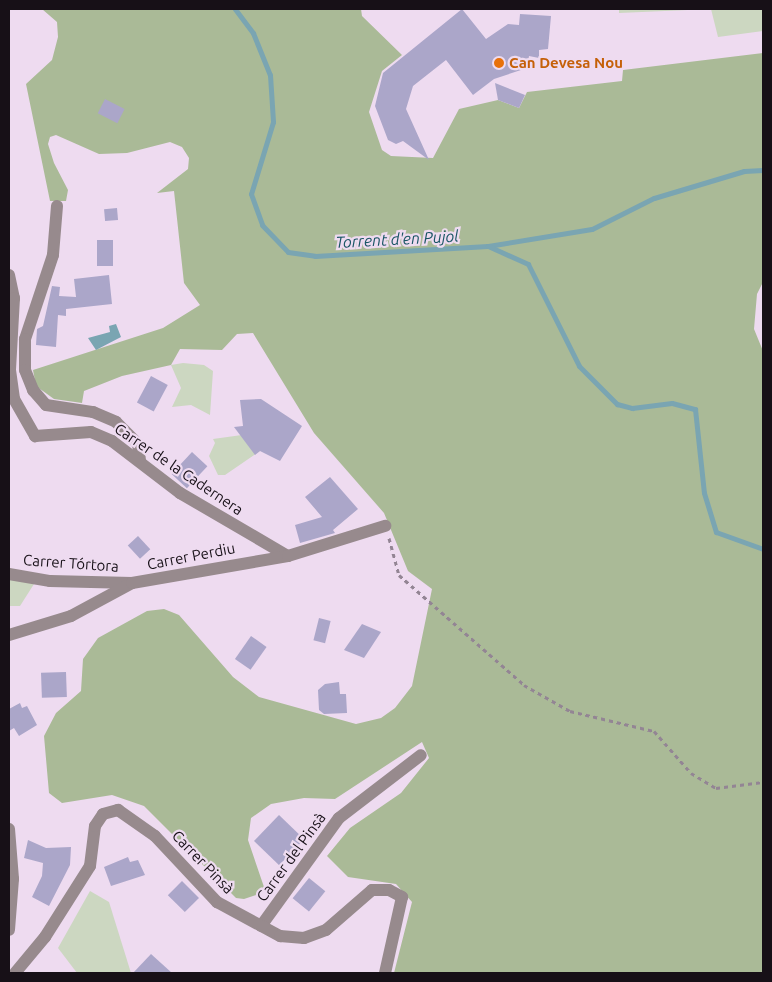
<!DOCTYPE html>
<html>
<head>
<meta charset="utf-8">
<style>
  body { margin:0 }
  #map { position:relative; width:772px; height:982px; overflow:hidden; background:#eedbf0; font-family:Ubuntu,sans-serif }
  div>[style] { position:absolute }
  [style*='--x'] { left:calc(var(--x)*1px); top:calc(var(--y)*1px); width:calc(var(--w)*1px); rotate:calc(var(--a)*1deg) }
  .green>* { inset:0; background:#ccd7c1 }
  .forest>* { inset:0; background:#aaba97 }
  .water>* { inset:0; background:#7aa5b2 }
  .stream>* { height:5px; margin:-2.5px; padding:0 2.5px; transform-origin:2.5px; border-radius:2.5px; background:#7aa5b2 }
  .building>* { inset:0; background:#aba6c9; transform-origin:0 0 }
  .path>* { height:3px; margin-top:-1.5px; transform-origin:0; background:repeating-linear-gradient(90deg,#938594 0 4px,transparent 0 8px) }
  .minor>* { height:12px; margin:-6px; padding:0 6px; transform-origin:6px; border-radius:6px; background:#978a8d }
  .dots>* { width:14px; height:14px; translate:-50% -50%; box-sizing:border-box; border:2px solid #eedbf0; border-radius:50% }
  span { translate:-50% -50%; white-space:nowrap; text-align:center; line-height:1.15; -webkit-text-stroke:4.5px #eedbf0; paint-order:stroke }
  .food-label { font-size:15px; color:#c56008; font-weight:700 }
  .left { translate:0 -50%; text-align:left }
  .street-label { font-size:15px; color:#171017 }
  .water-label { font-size:16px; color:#195564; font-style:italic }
  .frame { position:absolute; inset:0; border:10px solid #171017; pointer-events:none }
</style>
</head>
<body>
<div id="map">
  <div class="green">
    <i style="clip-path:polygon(619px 9px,763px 9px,763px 31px,718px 37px,711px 9px,619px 13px)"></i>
    <i style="clip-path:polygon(183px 363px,204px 365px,213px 371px,210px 415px,191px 405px,172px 407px,181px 388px,171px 365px)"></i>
    <i style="clip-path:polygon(249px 434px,260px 451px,225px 475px,218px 475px,209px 456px,215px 443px,213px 439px)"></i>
    <i style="clip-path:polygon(9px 578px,34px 584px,20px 606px,9px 606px)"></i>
    <i style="clip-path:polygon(90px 891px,109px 902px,131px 973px,77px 973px,58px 948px)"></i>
  </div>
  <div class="forest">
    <i style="clip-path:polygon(42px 9px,361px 9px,362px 16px,402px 55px,382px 71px,369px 112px,382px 150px,391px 156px,433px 158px,459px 109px,498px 100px,519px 108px,527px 92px,622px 81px,623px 70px,763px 53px,763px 282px,757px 294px,754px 329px,763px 351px,763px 973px,394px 973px,412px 902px,396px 884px,348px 877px,327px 856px,350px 828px,401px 793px,429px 758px,422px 742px,335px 799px,304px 798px,271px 804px,251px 818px,248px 840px,264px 887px,259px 894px,244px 899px,236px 898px,144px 806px,112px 795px,62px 803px,49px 793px,44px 736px,56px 713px,81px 691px,83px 659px,98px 638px,147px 611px,164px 609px,179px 615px,233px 677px,259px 697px,356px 724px,381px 718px,395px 708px,412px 686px,432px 589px,408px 571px,384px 513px,314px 433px,253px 333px,237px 334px,222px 350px,180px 349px,171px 365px,122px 376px,84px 391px,82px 403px,54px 399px,36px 386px,33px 370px,163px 328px,200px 305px,184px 283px,174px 191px,157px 193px,188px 169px,189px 158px,182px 147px,170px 142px,127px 153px,99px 154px,56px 135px,50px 137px,48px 144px,54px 163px,68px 190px,66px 201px,50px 201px,26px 84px,52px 60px,58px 37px,57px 22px)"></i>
  </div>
  <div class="water">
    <i style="clip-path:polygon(116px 324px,121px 337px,96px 350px,88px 338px,110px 332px,109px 326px)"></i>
  </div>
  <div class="stream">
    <i style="--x:235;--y:9;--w:30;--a:53"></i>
    <i style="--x:253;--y:33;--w:45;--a:68"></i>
    <i style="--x:270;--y:75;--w:47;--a:86.3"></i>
    <i style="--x:273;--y:122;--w:75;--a:107"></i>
    <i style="--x:251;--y:194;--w:33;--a:70"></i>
    <i style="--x:262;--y:225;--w:37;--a:46"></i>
    <i style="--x:288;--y:252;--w:27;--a:8"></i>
    <i style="--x:315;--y:256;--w:173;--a:-3.3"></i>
    <i style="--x:488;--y:246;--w:105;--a:-9.3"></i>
    <i style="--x:592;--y:229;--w:69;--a:-26.6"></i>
    <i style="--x:654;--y:198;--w:94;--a:-16.7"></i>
    <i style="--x:744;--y:171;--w:19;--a:-3"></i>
    <i style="--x:488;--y:246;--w:44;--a:24.2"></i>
    <i style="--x:528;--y:264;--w:114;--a:63.4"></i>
    <i style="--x:579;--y:366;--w:54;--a:45"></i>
    <i style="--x:617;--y:404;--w:16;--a:15"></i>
    <i style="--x:632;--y:408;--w:40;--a:-7.1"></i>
    <i style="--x:672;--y:403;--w:24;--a:15"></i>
    <i style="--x:695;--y:409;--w:84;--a:83.9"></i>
    <i style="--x:704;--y:493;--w:41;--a:72.9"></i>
    <i style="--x:716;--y:532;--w:50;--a:19.9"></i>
  </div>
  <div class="building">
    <i style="clip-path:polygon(462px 9px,486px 39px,508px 24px,519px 25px,520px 14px,551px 16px,548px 49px,539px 50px,539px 58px,529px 56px,527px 68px,494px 79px,473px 95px,446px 60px,413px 86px,406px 109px,429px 160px,403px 141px,396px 144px,388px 140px,375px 106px,383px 73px)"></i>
    <i style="clip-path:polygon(495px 83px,525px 95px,519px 108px,498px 100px)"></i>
    <i style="left:105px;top:99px;width:22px;height:16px;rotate:27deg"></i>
    <i style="left:117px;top:208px;width:12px;height:13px;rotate:85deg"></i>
    <i style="left:97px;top:240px;width:16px;height:26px"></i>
    <i style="clip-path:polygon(109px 275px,112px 304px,66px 309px,66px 316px,58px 315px,56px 347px,36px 345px,37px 329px,43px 326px,52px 286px,60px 287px,59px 296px,76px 297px,74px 279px)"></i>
    <i style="left:151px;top:376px;width:19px;height:30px;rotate:28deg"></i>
    <i style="clip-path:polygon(261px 399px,302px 426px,280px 461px,260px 451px,255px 455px,234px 427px,243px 426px,240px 400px)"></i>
    <i style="left:192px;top:452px;width:21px;height:30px;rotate:43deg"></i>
    <i style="clip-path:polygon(330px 477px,358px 509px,333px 530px,335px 533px,300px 543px,295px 525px,322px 517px,305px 497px)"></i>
    <i style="left:138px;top:536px;width:18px;height:14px;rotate:47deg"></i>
    <i style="left:319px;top:618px;width:12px;height:23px;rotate:14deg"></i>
    <i style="clip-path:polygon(362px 624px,381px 632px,364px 658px,344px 650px)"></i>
    <i style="left:251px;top:636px;width:19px;height:28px;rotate:35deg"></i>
    <i style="left:66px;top:672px;width:25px;height:25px;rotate:88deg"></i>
    <i style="clip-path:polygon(339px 682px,340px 694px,346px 694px,347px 713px,324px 714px,319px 710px,318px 690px,325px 684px)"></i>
    <i style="clip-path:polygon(20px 703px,22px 708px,27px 706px,37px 725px,19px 736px,14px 728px,9px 731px,9px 709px)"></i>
    <i style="left:279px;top:815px;width:35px;height:36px;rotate:44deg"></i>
    <i style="clip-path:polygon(28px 840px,46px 848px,71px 847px,70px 865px,49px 906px,32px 897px,42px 876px,43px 863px,24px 858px)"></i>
    <i style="clip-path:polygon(128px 857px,130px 862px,138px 860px,145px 875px,111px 886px,104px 867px)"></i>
    <i style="left:309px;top:878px;width:21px;height:26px;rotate:39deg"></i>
    <i style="left:182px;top:881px;width:24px;height:20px;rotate:45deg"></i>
    <i style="clip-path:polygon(151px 954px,172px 973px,133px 973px)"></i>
  </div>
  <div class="path">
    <i style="--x:389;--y:538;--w:38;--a:75"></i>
    <i style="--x:399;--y:575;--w:167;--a:41.3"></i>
    <i style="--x:524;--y:685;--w:53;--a:29.5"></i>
    <i style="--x:570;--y:711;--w:86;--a:13.4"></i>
    <i style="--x:654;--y:731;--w:56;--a:48.6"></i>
    <i style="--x:691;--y:773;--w:29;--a:31"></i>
    <i style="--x:716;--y:788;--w:47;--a:-7.3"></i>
  </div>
  <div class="minor">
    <i style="--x:57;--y:206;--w:49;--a:94.7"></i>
    <i style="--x:53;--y:255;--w:89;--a:108.4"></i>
    <i style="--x:25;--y:339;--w:31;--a:90"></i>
    <i style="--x:25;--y:370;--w:22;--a:68"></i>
    <i style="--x:33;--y:390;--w:20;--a:49"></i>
    <i style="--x:46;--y:405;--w:48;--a:8.5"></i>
    <i style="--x:93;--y:412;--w:25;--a:23"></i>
    <i style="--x:116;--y:422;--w:31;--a:45"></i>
    <i style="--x:138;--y:444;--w:16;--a:83"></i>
    <i style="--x:9;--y:275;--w:24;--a:78"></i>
    <i style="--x:14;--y:298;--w:72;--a:93.2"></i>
    <i style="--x:10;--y:370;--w:29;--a:82"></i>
    <i style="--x:14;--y:399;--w:43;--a:60.4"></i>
    <i style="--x:35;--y:436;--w:56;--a:-4.1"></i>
    <i style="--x:91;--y:432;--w:23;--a:23"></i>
    <i style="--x:112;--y:441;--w:86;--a:37.4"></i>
    <i style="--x:180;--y:493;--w:125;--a:30.3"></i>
    <i style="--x:9;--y:574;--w:42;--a:9.7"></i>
    <i style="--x:50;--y:581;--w:82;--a:1.4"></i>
    <i style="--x:9;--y:635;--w:65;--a:-17"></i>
    <i style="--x:71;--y:616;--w:69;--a:-28.4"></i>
    <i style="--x:132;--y:583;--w:158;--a:-9.8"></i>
    <i style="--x:288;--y:556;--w:102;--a:-17.2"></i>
    <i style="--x:9;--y:829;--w:50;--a:85.4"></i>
    <i style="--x:13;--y:879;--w:51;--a:94.5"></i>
    <i style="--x:261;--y:926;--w:133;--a:-54.2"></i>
    <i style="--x:339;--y:818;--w:103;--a:-37.5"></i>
    <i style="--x:15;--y:973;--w:47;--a:-50.2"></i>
    <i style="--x:45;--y:937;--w:84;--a:-57.6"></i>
    <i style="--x:90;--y:866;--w:40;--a:-82.9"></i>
    <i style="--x:95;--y:826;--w:14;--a:-56"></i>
    <i style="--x:103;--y:814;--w:16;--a:-15"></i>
    <i style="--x:118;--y:810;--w:45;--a:35.1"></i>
    <i style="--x:155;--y:836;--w:91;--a:46.8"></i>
    <i style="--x:217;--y:902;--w:72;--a:28.4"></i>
    <i style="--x:280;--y:936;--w:24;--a:5"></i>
    <i style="--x:304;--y:938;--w:23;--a:-20"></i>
    <i style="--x:326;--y:930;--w:61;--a:-41"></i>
    <i style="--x:372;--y:890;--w:17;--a:0"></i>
    <i style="--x:389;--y:890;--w:15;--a:28"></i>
    <i style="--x:402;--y:897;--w:78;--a:102.6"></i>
  </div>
  <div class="dots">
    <i style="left:499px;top:63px;background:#e8710a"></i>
  </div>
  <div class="food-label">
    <span class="left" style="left:509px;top:63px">Can Devesa Nou</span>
  </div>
  <div class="street-label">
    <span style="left:179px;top:469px;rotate:34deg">Carrer de la Cadernera</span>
    <span style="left:191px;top:556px;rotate:-11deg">Carrer Perdiu</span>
    <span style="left:71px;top:563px;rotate:4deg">Carrer Tórtora</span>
    <span style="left:291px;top:857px;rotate:-54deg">Carrer del Pinsà</span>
    <span style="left:203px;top:862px;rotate:46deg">Carrer Pinsà</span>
  </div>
  <div class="water-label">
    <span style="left:397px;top:239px;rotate:-3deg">Torrent d'en Pujol</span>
  </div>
  <div class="frame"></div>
</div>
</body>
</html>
